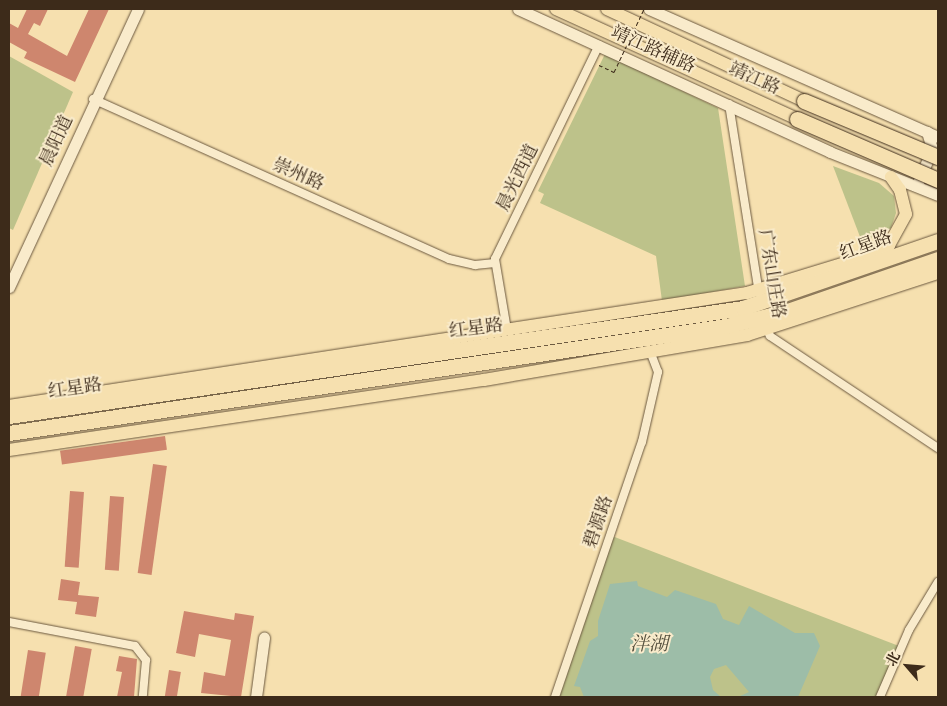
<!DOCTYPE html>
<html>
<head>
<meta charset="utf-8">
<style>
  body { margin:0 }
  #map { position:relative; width:947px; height:706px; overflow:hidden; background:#f6e0af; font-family:"Libre Bodoni","Noto Serif SC",serif }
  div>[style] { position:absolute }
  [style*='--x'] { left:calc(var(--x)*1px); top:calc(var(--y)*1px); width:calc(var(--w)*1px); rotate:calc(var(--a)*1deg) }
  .green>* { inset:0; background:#bdc28a }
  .water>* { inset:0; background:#9dbda8 }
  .building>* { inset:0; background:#ce866e; transform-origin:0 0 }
  .path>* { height:1px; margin-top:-0.5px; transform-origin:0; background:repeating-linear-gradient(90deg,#3d2b1a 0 4px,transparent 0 6.5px) }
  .roads { filter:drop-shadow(0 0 1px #6b583f) drop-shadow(0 0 1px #6b583f) }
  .street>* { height:8px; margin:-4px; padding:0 4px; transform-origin:4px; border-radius:4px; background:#f9ebcb }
  .secondary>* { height:11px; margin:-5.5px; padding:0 5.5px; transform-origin:5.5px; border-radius:5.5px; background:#f9ebcb }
  .primary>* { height:12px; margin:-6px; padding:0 6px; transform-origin:6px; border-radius:6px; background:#f6e0af }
  .highway>* { height:15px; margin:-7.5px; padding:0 7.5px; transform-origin:7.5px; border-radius:7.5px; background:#f6e0af }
  .path-bridge>* { height:1px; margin-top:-0.5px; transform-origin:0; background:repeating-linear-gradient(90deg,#3d2b1a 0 4px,transparent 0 6.5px) }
  .bridges { filter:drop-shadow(0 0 1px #3d2b1a) drop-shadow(0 0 1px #3d2b1a) }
  .highway-bridge>* { height:15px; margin:-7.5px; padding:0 7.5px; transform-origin:7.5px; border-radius:7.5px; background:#f6e0af }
  span { translate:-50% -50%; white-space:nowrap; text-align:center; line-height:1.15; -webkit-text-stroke:4px #f9ebcb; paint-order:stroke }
  .street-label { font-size:18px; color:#3d2b1a }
  .water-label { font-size:19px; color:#55503e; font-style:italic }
  .frame { position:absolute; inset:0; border:10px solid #3d2b1a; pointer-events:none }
  .north { position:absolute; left:882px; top:641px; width:50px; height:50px; -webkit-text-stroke:4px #f9ebcb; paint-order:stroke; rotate:297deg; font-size:14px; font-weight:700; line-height:20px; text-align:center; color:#3d2b1a }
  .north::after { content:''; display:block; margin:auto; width:18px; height:22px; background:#3d2b1a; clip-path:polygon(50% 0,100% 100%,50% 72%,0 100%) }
</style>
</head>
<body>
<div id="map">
  <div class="green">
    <i style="clip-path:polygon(605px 54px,718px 108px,745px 286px,662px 301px,656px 256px,540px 203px,544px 194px,538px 191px)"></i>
    <i style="clip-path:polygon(9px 56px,73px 92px,13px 230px,9px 228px)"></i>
    <i style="clip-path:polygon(833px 166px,879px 183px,894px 196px,896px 213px,891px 228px,862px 242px)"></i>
    <i style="clip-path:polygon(612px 536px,899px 646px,876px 697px,557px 697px)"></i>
  </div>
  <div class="water">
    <i style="clip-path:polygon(637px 581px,638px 586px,667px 597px,675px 590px,716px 604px,723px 619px,739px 625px,749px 606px,795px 633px,814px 633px,820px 646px,798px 697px,738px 697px,749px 692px,726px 665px,714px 669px,710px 677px,713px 690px,721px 697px,584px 697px,580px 687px,574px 686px,590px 641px,598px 636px,598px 621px,610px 584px)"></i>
  </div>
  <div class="building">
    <i style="clip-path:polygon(27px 9px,48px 9px,40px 26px,34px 23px,28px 34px,67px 56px,89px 9px,109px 9px,75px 82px,24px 58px,27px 52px,9px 42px,9px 23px,18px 28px)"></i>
    <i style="left:165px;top:436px;width:14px;height:106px;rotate:82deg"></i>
    <i style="left:153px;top:464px;width:14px;height:110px;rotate:8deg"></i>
    <i style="left:70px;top:491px;width:14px;height:76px;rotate:4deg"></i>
    <i style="left:110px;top:496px;width:14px;height:74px;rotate:4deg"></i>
    <i style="clip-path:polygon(61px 579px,80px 582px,78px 595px,99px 597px,96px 617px,75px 614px,77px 602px,58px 600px)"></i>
    <i style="clip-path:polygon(184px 611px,234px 620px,235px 613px,254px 616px,241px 697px,201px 693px,204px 672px,225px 676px,231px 640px,199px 634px,195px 657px,176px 653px)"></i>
    <i style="left:75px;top:646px;width:17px;height:52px;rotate:10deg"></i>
    <i style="left:28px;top:650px;width:18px;height:48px;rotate:9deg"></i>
    <i style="clip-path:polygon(119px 656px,137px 659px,134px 697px,117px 697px,122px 672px,116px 671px)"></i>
    <i style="left:169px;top:670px;width:12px;height:27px;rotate:9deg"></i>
  </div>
  <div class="path">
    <i style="--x:599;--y:65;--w:17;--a:25"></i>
  </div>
  <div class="roads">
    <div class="street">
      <i style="--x:93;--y:99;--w:390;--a:24.2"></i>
      <i style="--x:449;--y:259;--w:27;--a:13"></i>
      <i style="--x:475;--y:265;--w:20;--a:-6"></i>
      <i style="--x:729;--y:104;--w:191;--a:81"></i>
      <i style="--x:765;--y:326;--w:11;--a:63"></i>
      <i style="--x:770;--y:336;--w:202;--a:33.7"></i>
      <i style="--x:507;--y:330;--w:72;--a:-99.6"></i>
      <i style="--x:495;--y:259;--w:238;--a:-64.1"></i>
      <i style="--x:9;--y:622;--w:128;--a:10.8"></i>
      <i style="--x:135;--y:646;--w:18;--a:52"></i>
      <i style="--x:146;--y:660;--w:37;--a:95"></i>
      <i style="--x:555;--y:697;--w:269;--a:-71.2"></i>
      <i style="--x:642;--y:442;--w:72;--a:-77.1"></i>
      <i style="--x:658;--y:372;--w:19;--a:-111"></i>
      <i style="--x:880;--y:697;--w:73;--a:-66.6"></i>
      <i style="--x:909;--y:630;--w:56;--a:-58.9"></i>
    </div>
    <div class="secondary">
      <i style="--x:518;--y:9;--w:343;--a:24.6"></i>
      <i style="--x:830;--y:152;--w:116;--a:21.7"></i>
      <i style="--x:649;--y:9;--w:316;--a:23.9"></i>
      <i style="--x:919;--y:180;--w:34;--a:-67"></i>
      <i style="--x:932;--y:149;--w:18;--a:-106"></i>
      <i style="--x:9;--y:287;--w:306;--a:-65.1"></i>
      <i style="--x:256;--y:697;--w:60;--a:-82.3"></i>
    </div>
    <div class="primary">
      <i style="--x:556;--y:9;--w:265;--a:24.5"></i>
      <i style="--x:607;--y:9;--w:217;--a:25"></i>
      <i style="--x:9;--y:406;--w:747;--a:-8.71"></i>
      <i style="--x:747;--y:293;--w:130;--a:-17"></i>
      <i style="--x:871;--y:255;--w:21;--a:-29"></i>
      <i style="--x:889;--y:245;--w:35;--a:-61"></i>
      <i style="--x:906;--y:214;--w:25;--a:-104"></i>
      <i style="--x:900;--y:190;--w:16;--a:-125"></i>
      <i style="--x:9;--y:450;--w:480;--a:-8.4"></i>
      <i style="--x:484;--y:380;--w:267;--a:-9.7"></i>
      <i style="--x:747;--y:335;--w:201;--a:-18"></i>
    </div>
    <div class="highway">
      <i style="--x:9;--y:416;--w:742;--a:-8.37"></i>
      <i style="--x:743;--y:308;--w:206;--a:-19"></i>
      <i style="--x:9;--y:433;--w:725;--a:-8.49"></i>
      <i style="--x:726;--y:326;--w:63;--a:-13.8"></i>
      <i style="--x:787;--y:311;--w:160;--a:-19"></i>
    </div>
  </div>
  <div class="path-bridge">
    <i style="--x:614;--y:72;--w:70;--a:-64.5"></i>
  </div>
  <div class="bridges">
    <div class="highway-bridge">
      <i style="--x:804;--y:101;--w:145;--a:22.7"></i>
      <i style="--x:797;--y:119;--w:154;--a:23.4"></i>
    </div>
  </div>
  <div class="street-label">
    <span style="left:653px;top:50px;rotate:24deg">靖江路辅路</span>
    <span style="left:754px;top:79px;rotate:24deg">靖江路</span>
    <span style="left:57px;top:141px;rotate:-65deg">晨阳道</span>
    <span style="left:298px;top:175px;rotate:24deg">崇州路</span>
    <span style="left:518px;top:178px;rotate:-64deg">晨光西道</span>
    <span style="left:866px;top:246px;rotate:-20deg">红星路</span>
    <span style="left:771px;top:274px;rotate:81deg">广东山庄路</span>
    <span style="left:476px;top:329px;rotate:-7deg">红星路</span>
    <span style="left:75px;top:389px;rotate:-8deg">红星路</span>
    <span style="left:599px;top:522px;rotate:-71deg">碧源路</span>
  </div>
  <div class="water-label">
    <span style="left:649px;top:645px">泮湖</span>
  </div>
  <div class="frame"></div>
  <div class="north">北</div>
</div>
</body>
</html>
